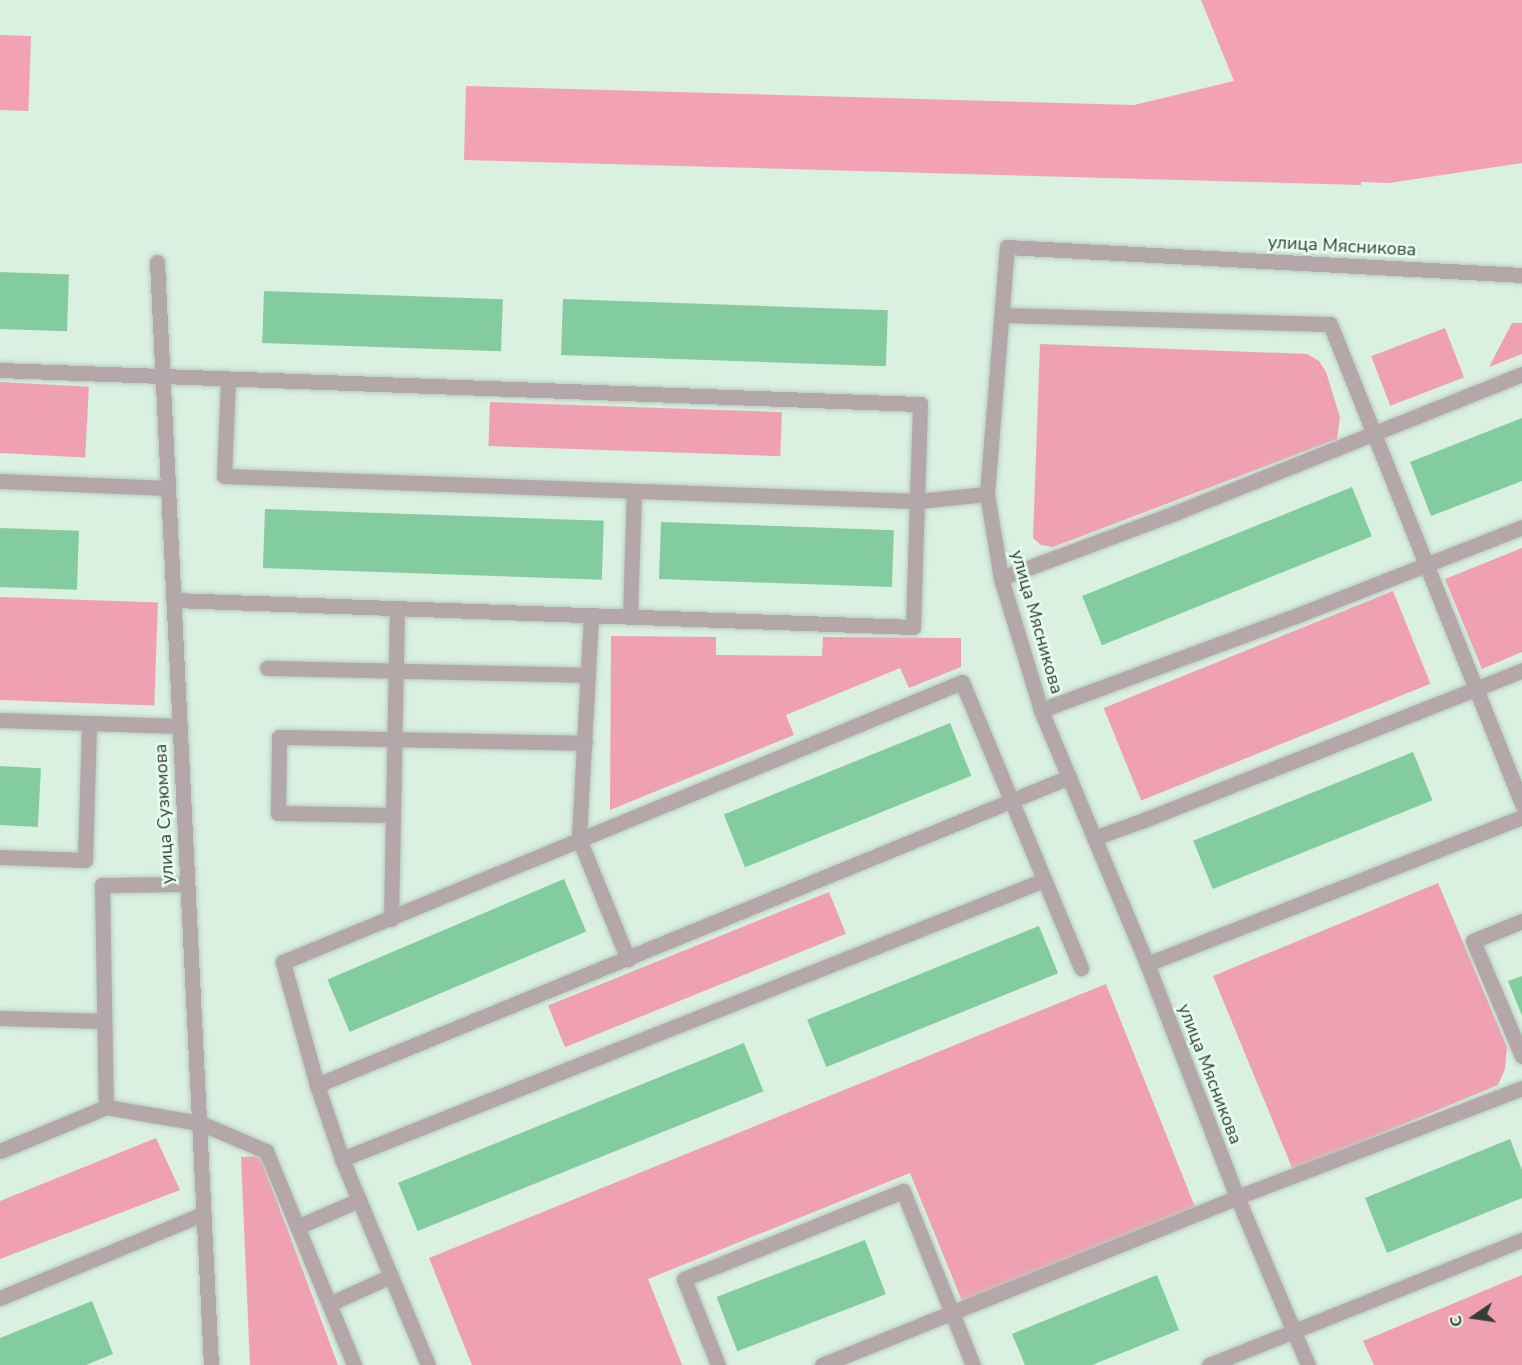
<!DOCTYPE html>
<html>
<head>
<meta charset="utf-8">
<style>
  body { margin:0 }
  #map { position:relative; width:1522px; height:1365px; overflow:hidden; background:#daf0e1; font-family:"Nunito Sans",sans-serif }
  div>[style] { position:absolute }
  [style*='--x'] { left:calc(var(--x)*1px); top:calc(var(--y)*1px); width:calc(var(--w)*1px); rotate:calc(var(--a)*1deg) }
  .green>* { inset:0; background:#f0a1b1; transform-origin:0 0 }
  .forest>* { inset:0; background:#f2a2b2; transform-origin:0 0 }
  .building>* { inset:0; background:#83cc9f; transform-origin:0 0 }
  .roads { filter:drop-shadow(0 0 2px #b9ccbf) drop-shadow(0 0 2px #b9ccbf) }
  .service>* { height:15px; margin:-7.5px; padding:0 7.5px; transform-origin:7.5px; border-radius:7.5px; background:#b3a7a9 }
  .minor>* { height:15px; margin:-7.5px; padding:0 7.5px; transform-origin:7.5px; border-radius:7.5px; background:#b3a7a9 }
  span { translate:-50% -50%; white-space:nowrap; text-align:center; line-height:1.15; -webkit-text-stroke:5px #e7feef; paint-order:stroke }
  .street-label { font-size:18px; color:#343c37 }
  .north { position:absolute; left:1444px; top:1287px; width:60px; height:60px; -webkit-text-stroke:4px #e7feef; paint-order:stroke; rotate:257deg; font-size:16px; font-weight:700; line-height:24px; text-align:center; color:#343c37 }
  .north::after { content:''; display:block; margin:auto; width:21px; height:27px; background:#343c37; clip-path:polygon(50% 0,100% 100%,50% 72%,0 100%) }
</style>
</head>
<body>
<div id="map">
  <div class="green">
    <i style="clip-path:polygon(1512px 323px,1522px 323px,1522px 354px,1489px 367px)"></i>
    <i style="left:1445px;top:328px;width:53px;height:79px;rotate:69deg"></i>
    <i style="clip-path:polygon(1040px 344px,1307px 354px,1319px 361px,1326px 372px,1340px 417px,1337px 439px,1053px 547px,1041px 545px,1033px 538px)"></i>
    <i style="left:0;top:382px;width:89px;height:71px;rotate:3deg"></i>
    <i style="left:490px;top:402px;width:292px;height:44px;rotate:2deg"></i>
    <i style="clip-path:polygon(1522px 548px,1522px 652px,1482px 669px,1445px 579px)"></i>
    <i style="left:1393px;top:591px;width:100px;height:312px;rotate:68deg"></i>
    <i style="left:0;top:597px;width:158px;height:103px;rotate:2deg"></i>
    <i style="clip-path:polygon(611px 636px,716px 637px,716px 655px,822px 656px,823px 637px,961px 638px,961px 667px,909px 688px,900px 668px,786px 715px,794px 735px,610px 810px)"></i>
    <i style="clip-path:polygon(1438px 883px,1507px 1047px,1505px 1069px,1498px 1085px,1293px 1170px,1213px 976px)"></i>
    <i style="left:829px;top:892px;width:45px;height:303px;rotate:68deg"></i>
    <i style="clip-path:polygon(1106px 984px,1197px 1212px,964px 1306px,910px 1173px,648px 1279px,682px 1365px,472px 1365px,429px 1258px)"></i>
    <i style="clip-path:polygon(156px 1138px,180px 1190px,0 1259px,0 1201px)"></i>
    <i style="clip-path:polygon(260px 1156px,338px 1365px,250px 1365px,241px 1157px)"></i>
    <i style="clip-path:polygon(1522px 1275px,1522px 1365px,1374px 1365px,1363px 1341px)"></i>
  </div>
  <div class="forest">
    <i style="clip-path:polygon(1201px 0,1522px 0,1522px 163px,1389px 183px,1361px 182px,1361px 185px,464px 160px,466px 86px,1134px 105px,1234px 81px)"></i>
    <i style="left:0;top:35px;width:31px;height:75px;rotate:2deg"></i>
  </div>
  <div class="building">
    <i style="left:0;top:272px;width:69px;height:57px;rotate:2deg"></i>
    <i style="left:264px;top:291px;width:239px;height:52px;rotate:2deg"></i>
    <i style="left:563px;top:299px;width:325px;height:56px;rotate:2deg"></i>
    <i style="clip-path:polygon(1522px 418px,1522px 481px,1431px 516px,1410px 462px)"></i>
    <i style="left:1352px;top:487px;width:53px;height:291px;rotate:68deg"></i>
    <i style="left:265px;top:509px;width:339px;height:59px;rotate:2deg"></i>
    <i style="left:661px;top:522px;width:233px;height:57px;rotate:2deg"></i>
    <i style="left:0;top:528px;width:79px;height:59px;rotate:2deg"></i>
    <i style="left:950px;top:723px;width:57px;height:244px;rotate:68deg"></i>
    <i style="left:1413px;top:752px;width:52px;height:237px;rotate:68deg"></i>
    <i style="left:0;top:766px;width:41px;height:59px;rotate:3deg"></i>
    <i style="left:564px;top:879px;width:57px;height:257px;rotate:67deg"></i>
    <i style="left:1039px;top:926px;width:51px;height:250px;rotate:68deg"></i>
    <i style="clip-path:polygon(1522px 976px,1522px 1016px,1508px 981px)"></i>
    <i style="left:744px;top:1043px;width:52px;height:373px;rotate:68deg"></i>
    <i style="clip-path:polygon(1510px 1139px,1522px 1170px,1522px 1198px,1387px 1253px,1365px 1198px)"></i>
    <i style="left:865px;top:1240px;width:58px;height:159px;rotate:69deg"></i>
    <i style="clip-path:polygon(1157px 1275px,1179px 1330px,1092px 1365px,1025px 1365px,1012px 1334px)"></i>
    <i style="clip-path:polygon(92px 1301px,113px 1354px,86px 1365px,0 1365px,0 1338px)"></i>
  </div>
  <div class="roads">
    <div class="service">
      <i style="--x:1002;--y:315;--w:328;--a:1.6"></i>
      <i style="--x:1330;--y:324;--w:517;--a:68.2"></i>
      <i style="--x:0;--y:370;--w:921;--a:2.12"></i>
      <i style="--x:920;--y:404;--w:223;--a:91.8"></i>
      <i style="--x:913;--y:627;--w:740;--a:-177.91"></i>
      <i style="--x:228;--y:380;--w:96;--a:92.4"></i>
      <i style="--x:224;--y:476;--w:693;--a:2.07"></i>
      <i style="--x:917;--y:501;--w:70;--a:-5.7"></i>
      <i style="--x:0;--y:481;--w:167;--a:2.4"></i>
      <i style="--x:1001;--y:578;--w:186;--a:-20.5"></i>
      <i style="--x:1175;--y:513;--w:374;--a:-21.8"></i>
      <i style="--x:591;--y:615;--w:224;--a:93.1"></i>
      <i style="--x:579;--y:839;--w:130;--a:67.8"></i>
      <i style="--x:630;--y:617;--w:126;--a:-88.2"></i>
      <i style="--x:267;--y:668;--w:321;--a:1.2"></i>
      <i style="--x:1041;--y:710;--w:279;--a:-20.3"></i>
      <i style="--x:1303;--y:613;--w:235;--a:-21.4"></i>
      <i style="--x:0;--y:720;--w:179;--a:1.9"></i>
      <i style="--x:393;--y:815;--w:115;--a:-179"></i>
      <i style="--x:278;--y:813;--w:76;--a:-89.2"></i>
      <i style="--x:279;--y:737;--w:306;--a:1.1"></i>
      <i style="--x:1094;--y:838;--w:53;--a:-19.8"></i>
      <i style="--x:1144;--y:820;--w:407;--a:-21.6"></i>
      <i style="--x:0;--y:857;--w:85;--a:2"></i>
      <i style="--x:85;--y:860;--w:137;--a:-88.3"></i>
      <i style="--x:187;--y:884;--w:85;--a:179.3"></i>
      <i style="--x:102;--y:885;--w:222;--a:89"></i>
      <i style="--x:106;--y:1107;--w:95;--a:9.7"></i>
      <i style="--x:200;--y:1123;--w:72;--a:23"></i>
      <i style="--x:266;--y:1151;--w:231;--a:67.6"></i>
      <i style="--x:391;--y:919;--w:311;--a:-88.9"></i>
      <i style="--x:1522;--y:921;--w:53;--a:157.8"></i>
      <i style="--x:1473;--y:941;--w:125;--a:66.9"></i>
      <i style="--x:1147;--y:964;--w:403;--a:-21.4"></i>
      <i style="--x:0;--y:1018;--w:104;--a:1.7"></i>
      <i style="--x:317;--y:1085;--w:128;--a:-105.5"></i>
      <i style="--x:283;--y:962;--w:734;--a:-22.41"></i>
      <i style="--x:962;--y:682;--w:310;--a:67.4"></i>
      <i style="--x:0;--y:1151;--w:115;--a:-22.5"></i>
      <i style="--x:342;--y:1159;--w:755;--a:-21.67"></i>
      <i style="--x:297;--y:1227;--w:68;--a:-23.5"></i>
      <i style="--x:0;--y:1298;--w:220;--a:-22.5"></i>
      <i style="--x:329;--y:1304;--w:68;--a:-24.3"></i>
      <i style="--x:428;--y:1365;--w:223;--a:-112.7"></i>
      <i style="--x:342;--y:1159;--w:78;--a:-108.7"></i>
      <i style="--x:317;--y:1085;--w:813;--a:-22.27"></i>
      <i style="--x:718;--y:1365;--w:92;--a:-111.6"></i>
      <i style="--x:684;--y:1279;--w:236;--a:-21.9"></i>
      <i style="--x:903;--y:1191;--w:188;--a:68.1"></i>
      <i style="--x:822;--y:1365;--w:448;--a:-22"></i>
      <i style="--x:1237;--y:1197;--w:305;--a:-20.9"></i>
      <i style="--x:1209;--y:1365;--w:337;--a:-21.8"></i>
    </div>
    <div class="minor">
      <i style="--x:157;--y:262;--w:1104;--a:87.2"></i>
      <i style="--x:1308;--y:1365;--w:182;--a:-112.9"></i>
      <i style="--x:1237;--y:1197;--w:250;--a:-111.1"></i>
      <i style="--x:1147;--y:964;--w:275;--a:-112.7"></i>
      <i style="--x:1041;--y:710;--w:138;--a:-106.9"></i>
      <i style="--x:1001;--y:578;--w:85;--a:-99.5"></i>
      <i style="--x:987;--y:494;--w:248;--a:-85.4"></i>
      <i style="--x:1007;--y:247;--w:516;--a:3.11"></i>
    </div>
  </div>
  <div class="street-label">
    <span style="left:1342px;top:246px;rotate:3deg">улица Мясникова</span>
    <span style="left:1037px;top:622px;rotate:74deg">улица Мясникова</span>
    <span style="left:164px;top:814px;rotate:-93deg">улица Сузюмова</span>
    <span style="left:1210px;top:1074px;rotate:69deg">улица Мясникова</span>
  </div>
  <div class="north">С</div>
</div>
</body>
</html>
